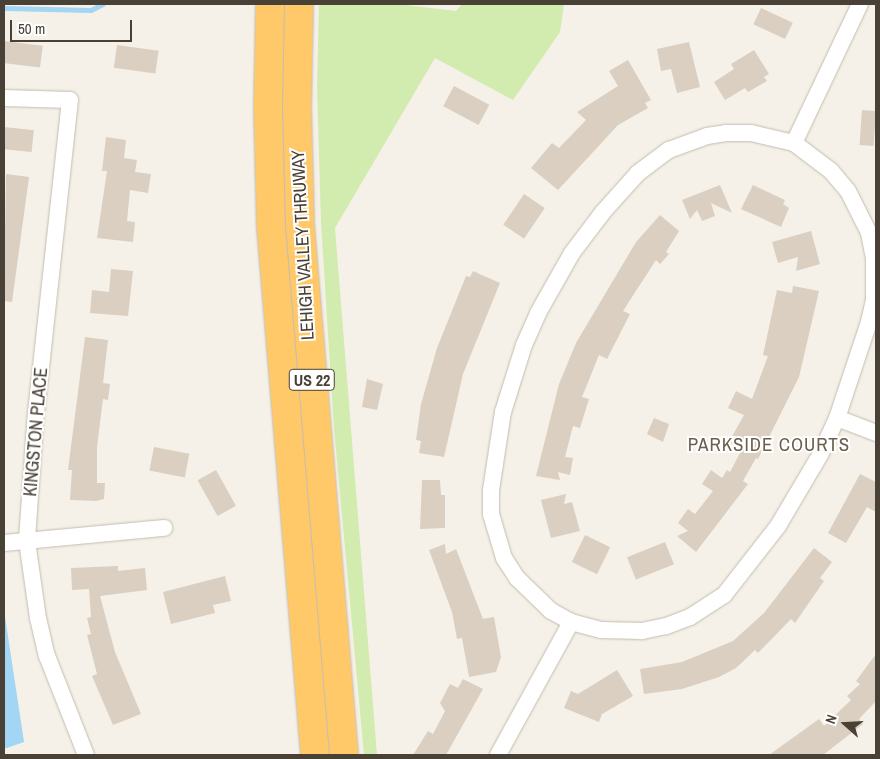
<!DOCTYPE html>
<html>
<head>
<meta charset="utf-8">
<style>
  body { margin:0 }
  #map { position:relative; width:880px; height:759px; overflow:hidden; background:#f5f1e8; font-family:"Archivo Narrow",sans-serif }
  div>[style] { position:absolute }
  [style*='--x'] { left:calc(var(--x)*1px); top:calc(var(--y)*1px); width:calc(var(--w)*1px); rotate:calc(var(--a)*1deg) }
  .green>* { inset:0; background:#d2ebaf }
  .water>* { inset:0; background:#a2d6f4 }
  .stream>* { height:5px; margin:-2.5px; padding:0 2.5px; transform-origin:2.5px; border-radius:2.5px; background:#a2d6f4 }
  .building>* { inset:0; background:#dacfc0; transform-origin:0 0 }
  .roads { filter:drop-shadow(0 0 1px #c4bbad) drop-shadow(0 0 1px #c4bbad) }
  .street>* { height:16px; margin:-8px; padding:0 8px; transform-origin:8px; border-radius:8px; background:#fff }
  .highway>* { height:28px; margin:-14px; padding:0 14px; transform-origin:14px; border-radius:14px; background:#ffc869 }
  span { translate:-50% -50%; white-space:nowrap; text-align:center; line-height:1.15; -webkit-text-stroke:4px #fff; paint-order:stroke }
  .shield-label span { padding:1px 4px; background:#fff; border:1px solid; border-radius:4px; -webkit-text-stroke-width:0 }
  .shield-label { font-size:16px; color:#494136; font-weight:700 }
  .street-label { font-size:18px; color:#494136 }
  .neighbourhood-label { font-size:19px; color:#6c5f4d; letter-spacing:1px }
  .frame { position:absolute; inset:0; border:5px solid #494136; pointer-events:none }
  .north { position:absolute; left:820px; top:699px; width:50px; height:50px; -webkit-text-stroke:4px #fff; paint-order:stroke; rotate:289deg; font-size:14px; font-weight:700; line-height:20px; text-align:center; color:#494136 }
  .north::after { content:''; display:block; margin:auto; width:18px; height:22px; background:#494136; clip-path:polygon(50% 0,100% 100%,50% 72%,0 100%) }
  .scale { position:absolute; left:10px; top:20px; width:122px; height:22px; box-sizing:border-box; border:2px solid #494136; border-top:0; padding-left:6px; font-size:15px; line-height:18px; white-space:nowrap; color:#494136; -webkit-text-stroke:4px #fff; paint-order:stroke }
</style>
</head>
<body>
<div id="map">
  <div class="green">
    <i style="clip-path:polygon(319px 4px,397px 4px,456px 11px,462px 4px,564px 4px,560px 32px,513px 100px,435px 58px,335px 228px,377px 755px,364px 755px,334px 428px,321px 223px,317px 87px)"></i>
  </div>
  <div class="water">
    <i style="clip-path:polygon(4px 610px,24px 742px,4px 749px)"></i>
  </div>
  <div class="stream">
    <i style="--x:4;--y:8;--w:87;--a:1.3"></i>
    <i style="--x:91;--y:10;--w:13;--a:-27"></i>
  </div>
  <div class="building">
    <i style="left:761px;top:8px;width:35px;height:18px;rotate:25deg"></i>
    <i style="left:4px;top:41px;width:39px;height:22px;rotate:7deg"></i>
    <i style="clip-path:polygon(689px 42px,700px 87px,677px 93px,671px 69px,661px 71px,657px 49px)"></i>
    <i style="left:117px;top:45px;width:42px;height:23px;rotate:8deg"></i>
    <i style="clip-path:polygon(754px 50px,769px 74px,764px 77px,767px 81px,748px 92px,745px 88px,725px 100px,714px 82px,734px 69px,731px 64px)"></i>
    <i style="clip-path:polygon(628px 60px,651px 100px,645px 103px,648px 108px,618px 125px,558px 190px,531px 168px,552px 143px,559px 148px,586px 120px,577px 112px,618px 86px,609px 71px)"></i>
    <i style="left:454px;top:86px;width:40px;height:23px;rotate:28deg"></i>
    <i style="left:862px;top:110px;width:14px;height:35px;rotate:4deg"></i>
    <i style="left:4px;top:127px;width:30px;height:22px;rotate:6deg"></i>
    <i style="clip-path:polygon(106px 137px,126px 140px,124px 158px,137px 160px,135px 172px,151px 174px,148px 193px,130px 190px,127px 221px,135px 222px,133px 242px,97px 238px,107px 171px,102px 171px)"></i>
    <i style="clip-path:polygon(6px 174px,29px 177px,12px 302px,4px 301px)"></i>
    <i style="clip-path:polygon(720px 185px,732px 213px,711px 203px,715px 216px,702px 221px,697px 210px,690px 219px,682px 200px)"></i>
    <i style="clip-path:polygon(753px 185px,785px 200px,783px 204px,789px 208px,781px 227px,741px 209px)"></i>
    <i style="left:524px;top:194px;width:25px;height:37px;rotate:34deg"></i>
    <i style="clip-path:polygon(660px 215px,679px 231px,666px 252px,669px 254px,660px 264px,656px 260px,623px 311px,630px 314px,607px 359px,599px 355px,582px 397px,589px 399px,580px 428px,573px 426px,565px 457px,573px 458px,570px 475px,558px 472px,560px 480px,536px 476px,559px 384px,576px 343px,636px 242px)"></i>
    <i style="clip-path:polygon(811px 231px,820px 264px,796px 271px,798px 257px,778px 263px,772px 242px)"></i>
    <i style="clip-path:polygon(111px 269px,133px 271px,128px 316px,90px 313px,92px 290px,109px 292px)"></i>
    <i style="clip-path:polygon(473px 271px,500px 283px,463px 374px,444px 457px,419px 453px,421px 441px,416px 440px,421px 404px,437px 348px,466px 276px,470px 277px)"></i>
    <i style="clip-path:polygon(793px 286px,819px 291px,799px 377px,758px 459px,756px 458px,743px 481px,748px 484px,696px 552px,677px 536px,688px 531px,678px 523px,688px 509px,695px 514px,713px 491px,702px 484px,711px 470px,722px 478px,727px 470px,730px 472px,742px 449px,729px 442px,744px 415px,728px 408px,736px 391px,752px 399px,768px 356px,763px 355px,777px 290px,792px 293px)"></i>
    <i style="clip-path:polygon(85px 337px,108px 340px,103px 383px,110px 384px,108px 400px,103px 399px,97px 447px,97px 483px,105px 483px,104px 499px,96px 501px,70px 500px,72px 470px,68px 470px)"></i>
    <i style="clip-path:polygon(367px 379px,383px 384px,377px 410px,362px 407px)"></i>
    <i style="clip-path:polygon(654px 418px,669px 424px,663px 442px,647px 434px)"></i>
    <i style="left:154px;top:447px;width:36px;height:24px;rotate:11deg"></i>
    <i style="left:216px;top:470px;width:41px;height:21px;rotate:61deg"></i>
    <i style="clip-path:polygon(860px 474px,876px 482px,876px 512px,867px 507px,846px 543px,828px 533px)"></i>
    <i style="clip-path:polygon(422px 480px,440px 480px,441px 495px,445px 495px,445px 528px,420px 529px)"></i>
    <i style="clip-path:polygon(566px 494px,564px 504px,572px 502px,580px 531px,551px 538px,541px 500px)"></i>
    <i style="left:585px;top:535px;width:28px;height:30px;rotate:26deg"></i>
    <i style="left:665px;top:542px;width:24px;height:41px;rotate:68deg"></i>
    <i style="clip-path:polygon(445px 544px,446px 554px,456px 549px,483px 619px,494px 617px,501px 657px,496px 672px,469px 677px,462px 638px,457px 639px,452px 612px,429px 550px)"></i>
    <i style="clip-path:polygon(814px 548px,832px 562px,820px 578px,824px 581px,795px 623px,791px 619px,758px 653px,755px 650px,736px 668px,719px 677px,682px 689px,644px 694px,640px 669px,682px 662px,733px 641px,764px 613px)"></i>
    <i style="clip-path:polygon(118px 566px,118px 571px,145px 568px,147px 590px,100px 596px,115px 652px,141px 714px,113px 725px,92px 676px,97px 674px,87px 635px,91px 634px,87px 618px,91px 617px,89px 589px,72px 590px,71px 568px)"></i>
    <i style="clip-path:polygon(225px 576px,231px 601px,213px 605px,215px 613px,171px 624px,163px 592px)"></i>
    <i style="clip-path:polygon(876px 654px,876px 701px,859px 719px,863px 724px,823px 755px,769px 755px,819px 719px,824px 726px,851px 700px,847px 696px,860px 684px,856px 681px)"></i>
    <i style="clip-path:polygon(617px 670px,633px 696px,602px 714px,599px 722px,564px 708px,571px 691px,578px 694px)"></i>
    <i style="clip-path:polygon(463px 679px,483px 689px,446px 755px,413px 755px,428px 731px,433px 734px,445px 711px,440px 703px,450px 684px,458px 688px)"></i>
  </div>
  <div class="roads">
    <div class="street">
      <i style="--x:4;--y:98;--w:66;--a:1.7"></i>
      <i style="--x:70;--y:100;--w:313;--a:96.2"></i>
      <i style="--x:36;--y:411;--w:130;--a:94"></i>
      <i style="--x:27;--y:541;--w:78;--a:81.9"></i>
      <i style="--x:38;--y:618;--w:39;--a:77"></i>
      <i style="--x:47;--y:656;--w:106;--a:68.5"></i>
      <i style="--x:726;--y:133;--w:25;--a:0"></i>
      <i style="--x:751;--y:133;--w:44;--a:13.1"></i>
      <i style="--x:794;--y:143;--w:46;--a:37.1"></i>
      <i style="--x:831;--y:171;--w:26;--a:50"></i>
      <i style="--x:848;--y:191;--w:47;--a:63.4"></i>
      <i style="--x:869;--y:233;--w:25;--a:79"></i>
      <i style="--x:874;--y:258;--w:42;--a:90"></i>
      <i style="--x:874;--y:300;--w:26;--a:103"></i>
      <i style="--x:868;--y:325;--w:98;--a:108.4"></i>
      <i style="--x:837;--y:418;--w:41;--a:114.7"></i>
      <i style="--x:820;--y:455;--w:82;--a:120.6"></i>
      <i style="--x:778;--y:526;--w:88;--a:128"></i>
      <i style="--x:724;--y:595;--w:40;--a:147.1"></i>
      <i style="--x:690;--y:617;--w:26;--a:159"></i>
      <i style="--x:666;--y:626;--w:25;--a:168"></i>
      <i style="--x:642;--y:631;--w:41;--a:-178.6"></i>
      <i style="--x:601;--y:630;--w:31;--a:-165"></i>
      <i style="--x:571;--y:622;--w:23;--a:-151"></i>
      <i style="--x:551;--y:611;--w:47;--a:-135.9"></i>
      <i style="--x:517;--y:578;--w:24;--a:-123"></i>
      <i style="--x:504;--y:558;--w:46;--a:-106.5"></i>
      <i style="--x:491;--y:514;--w:24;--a:-90"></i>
      <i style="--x:491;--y:490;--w:79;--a:-81.3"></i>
      <i style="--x:503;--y:412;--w:70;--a:-72.6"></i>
      <i style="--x:524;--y:345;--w:35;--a:-66"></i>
      <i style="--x:538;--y:313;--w:69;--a:-60.5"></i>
      <i style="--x:572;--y:253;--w:51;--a:-52.9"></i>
      <i style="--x:603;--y:212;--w:52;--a:-48.1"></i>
      <i style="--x:638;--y:173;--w:39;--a:-37"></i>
      <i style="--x:669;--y:150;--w:40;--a:-20.2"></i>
      <i style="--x:707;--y:136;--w:19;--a:-9"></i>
      <i style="--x:794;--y:143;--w:154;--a:-64.6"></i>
      <i style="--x:837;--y:418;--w:42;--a:21"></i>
      <i style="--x:4;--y:543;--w:161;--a:-5.4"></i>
      <i style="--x:498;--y:755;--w:152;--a:-61.2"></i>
    </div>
    <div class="highway">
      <i style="--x:270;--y:4;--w:103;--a:91.1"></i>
      <i style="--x:268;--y:107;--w:120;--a:88.6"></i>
      <i style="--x:271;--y:227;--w:530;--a:85.24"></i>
      <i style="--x:299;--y:4;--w:103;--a:91.1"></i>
      <i style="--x:297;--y:107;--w:118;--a:88.5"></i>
      <i style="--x:300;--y:225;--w:532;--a:85.25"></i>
    </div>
  </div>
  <div class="shield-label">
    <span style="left:312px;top:380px">US 22</span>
  </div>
  <div class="street-label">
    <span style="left:303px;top:245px;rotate:-93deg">LEHIGH VALLEY THRUWAY</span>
    <span style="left:36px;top:432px;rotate:-85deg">KINGSTON PLACE</span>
  </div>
  <div class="neighbourhood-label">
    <span style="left:769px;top:445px">PARKSIDE COURTS</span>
  </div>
  <div class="frame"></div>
  <div class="north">N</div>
  <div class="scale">50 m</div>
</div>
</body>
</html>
